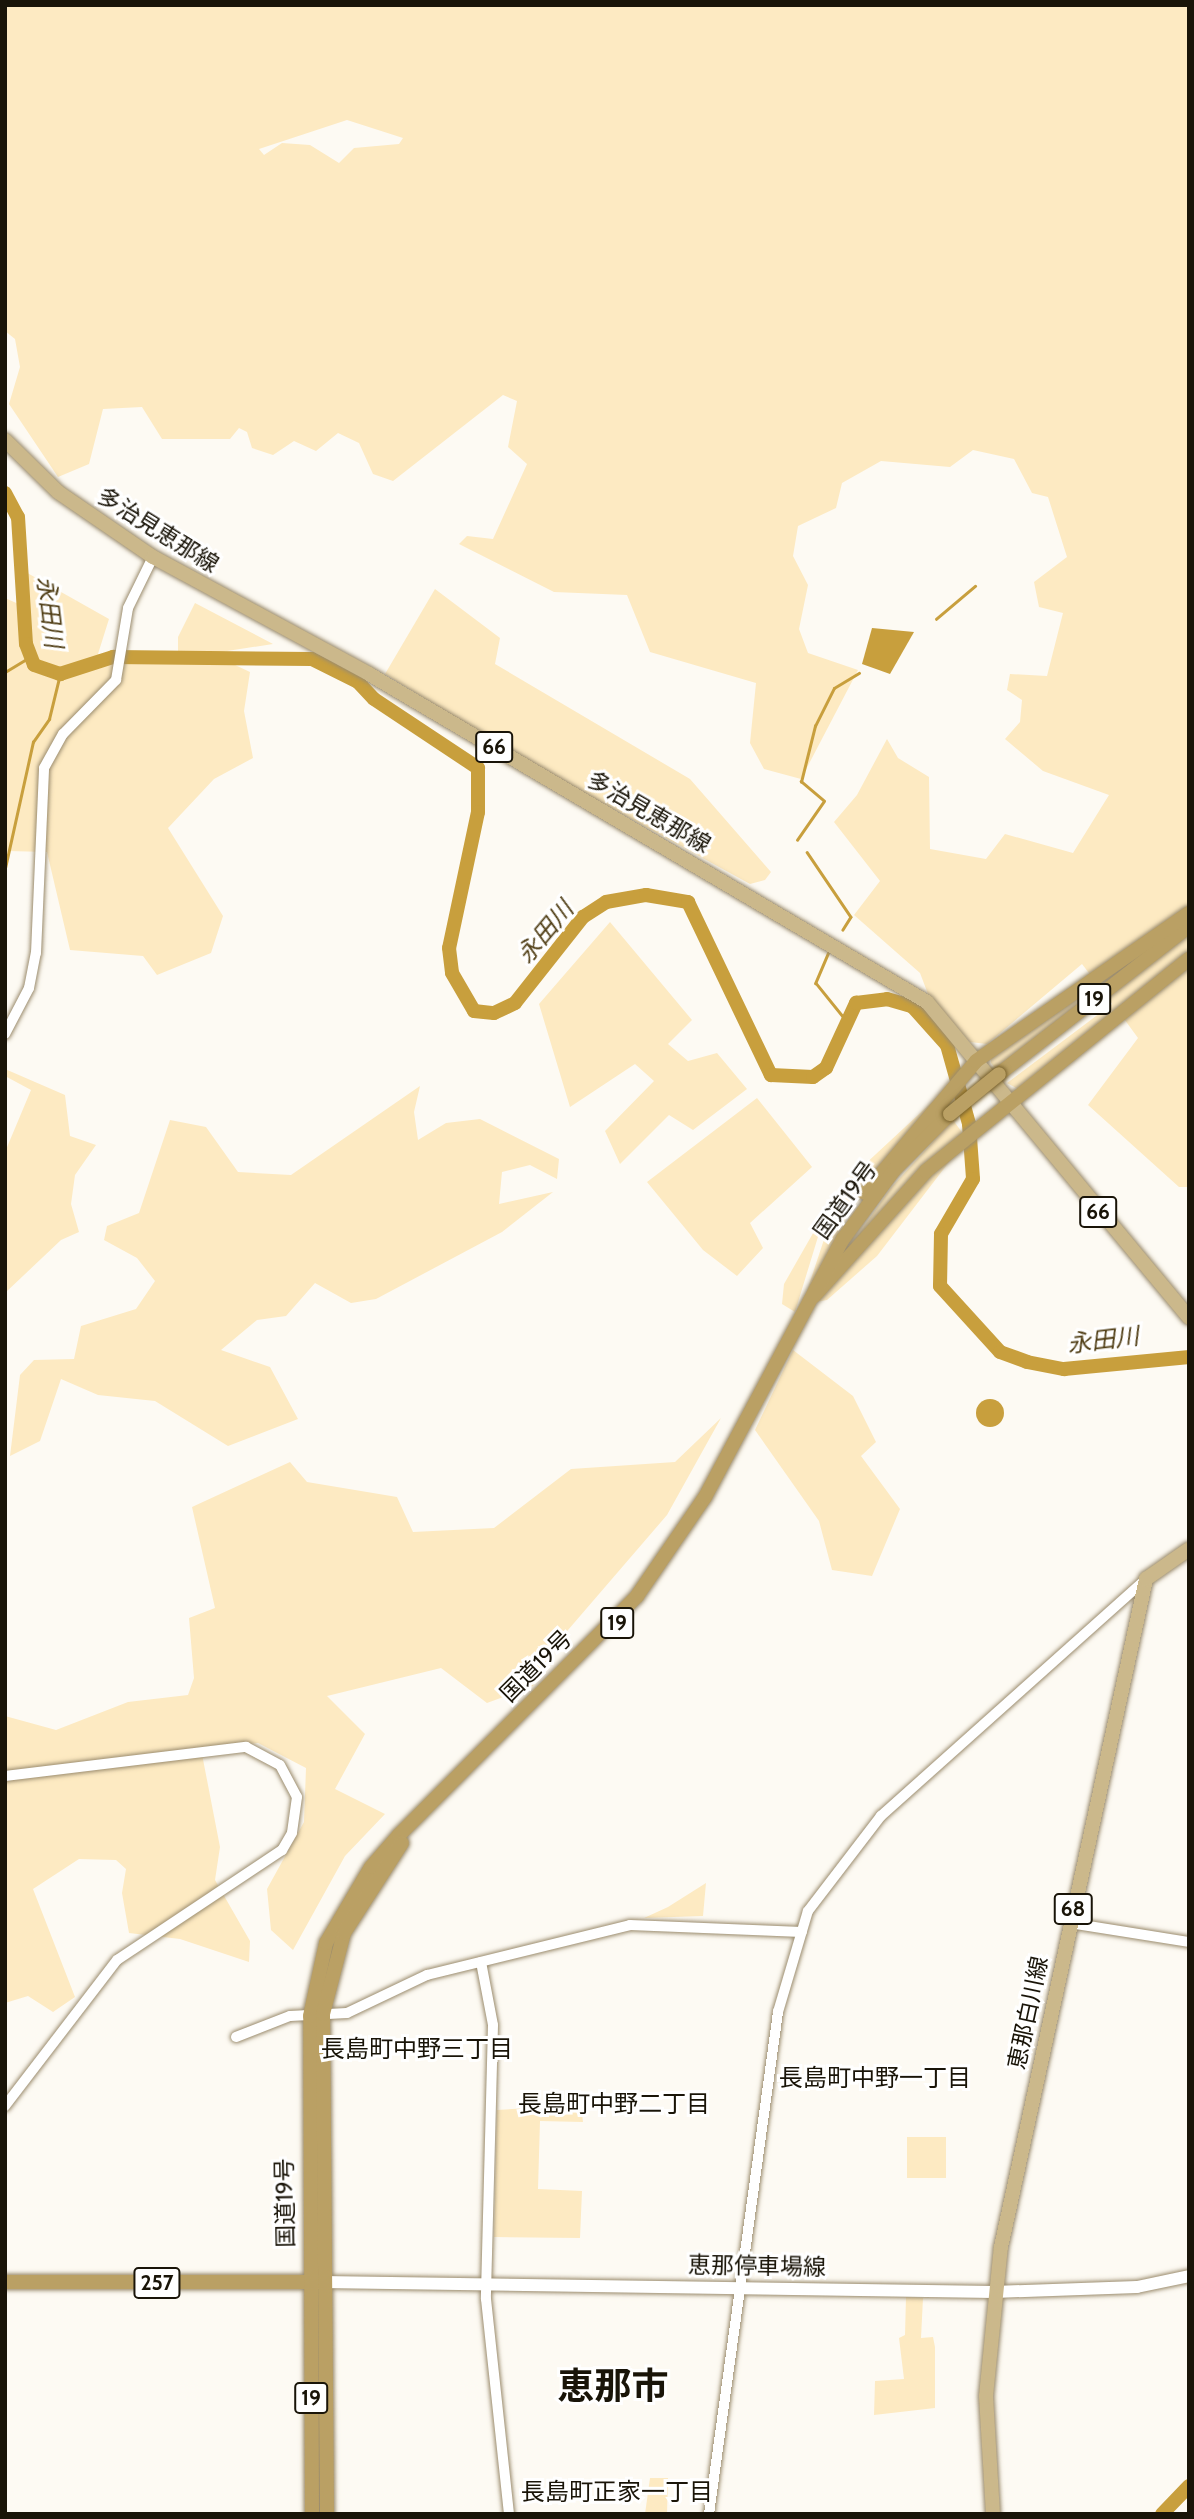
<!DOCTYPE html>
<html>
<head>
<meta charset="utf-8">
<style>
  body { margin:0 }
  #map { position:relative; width:1194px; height:2519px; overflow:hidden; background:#fdfaf3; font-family:Cabin,"Noto Sans JP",sans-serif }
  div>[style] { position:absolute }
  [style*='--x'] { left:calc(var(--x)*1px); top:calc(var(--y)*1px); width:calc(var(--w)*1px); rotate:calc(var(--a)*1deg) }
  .green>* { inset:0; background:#fdeac2; transform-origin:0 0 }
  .water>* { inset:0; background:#c89f3d }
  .round { border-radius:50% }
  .stream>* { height:2.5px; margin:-1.25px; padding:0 1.25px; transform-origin:1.25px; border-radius:1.25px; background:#c89f3d }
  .river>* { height:14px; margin:-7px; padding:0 7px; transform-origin:7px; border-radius:7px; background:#c89f3d }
  .roads { filter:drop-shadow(0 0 2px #9b8c6e) drop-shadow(0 0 2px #9b8c6e) }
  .tertiary>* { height:10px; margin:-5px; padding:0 5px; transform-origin:5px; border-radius:5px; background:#fff }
  .secondary>* { height:12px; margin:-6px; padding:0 6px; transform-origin:6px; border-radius:6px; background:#fff }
  .primary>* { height:14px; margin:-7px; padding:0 7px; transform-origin:7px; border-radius:7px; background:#cbb88b }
  .trunk>* { height:14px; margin:-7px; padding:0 7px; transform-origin:7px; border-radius:7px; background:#baa064 }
  .bridges { filter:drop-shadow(0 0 2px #765f2a) drop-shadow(0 0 2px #765f2a) }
  .trunk-bridge>* { height:14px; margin:-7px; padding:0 7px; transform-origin:7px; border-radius:7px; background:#baa064 }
  span { translate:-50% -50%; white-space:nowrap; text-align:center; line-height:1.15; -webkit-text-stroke:6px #fff; paint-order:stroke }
  .shield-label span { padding:2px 5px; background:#fff; border:2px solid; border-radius:5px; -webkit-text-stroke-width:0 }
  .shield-label { font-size:21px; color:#191408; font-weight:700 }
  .street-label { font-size:23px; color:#191408 }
  .water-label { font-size:24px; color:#524018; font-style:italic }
  .neighbourhood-label { font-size:24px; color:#191408 }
  .town-label { font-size:37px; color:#191408; font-weight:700 }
  .frame { position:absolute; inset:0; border:7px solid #191408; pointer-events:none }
</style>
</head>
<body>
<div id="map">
  <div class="green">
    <i style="clip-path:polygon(evenodd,5px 5px,1189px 5px,1189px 1187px,1179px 1187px,1088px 1105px,1138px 1038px,1119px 1012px,1018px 1089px,1007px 1083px,1112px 1004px,1102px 989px,997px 1070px,991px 1063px,991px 1054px,1095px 981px,1082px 964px,987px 1044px,970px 1042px,928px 994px,920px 973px,854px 915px,880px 881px,834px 822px,857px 795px,887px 739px,898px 758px,929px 777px,930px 849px,986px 859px,1005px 834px,1073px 853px,1109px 795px,1043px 771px,1005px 739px,1020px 722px,1022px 700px,1007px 690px,1010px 674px,1047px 676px,1063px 613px,1039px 607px,1034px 582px,1067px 557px,1048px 497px,1032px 493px,1014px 459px,973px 450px,950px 467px,881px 461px,842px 483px,836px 508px,798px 526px,793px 556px,808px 585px,799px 629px,808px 653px,858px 670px,801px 779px,764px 769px,750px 743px,756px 683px,650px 652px,627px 595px,554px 592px,459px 544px,467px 536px,493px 539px,527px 464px,508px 447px,517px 401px,503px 395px,393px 481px,373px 474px,359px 443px,338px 433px,316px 451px,294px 441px,273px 455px,252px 448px,247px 432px,239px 428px,230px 439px,162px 439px,142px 407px,103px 409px,89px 464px,58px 477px,9px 404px,20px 367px,15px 339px,5px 331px,5px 5px,347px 120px,403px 138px,399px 144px,354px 148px,339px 163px,310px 145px,282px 143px,264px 155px,259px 149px,347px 120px)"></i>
    <i style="clip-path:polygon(22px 570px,109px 619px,98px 654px,178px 656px,178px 637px,195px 603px,273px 644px,195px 656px,218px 657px,250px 672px,244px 711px,253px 758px,214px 779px,168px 828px,223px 916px,211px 953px,157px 975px,143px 956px,70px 950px,47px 852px,8px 851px,5px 858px,5px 598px,23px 606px)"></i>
    <i style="clip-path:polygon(435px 589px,500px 638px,495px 664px,690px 779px,771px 872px,765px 880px,750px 884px,531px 764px,385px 674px)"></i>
    <i style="clip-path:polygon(610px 922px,692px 1020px,668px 1044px,688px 1061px,717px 1053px,747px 1089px,693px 1130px,669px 1115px,620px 1164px,605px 1131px,654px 1081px,635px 1064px,570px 1107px,539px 1004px)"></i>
    <i style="clip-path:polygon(5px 1069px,65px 1095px,70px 1136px,96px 1145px,75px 1175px,71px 1204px,79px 1232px,61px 1240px,5px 1293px,5px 1152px,31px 1090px,5px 1076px)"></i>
    <i style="clip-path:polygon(420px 1086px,414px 1112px,418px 1140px,446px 1123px,480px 1119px,559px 1159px,557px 1179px,530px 1165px,502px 1172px,499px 1204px,553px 1192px,502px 1232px,376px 1299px,351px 1303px,315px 1283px,286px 1316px,257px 1320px,221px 1350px,270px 1367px,298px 1419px,228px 1446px,155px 1401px,98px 1395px,61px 1379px,40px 1441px,10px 1456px,20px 1375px,34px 1360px,74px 1359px,81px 1326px,136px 1309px,155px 1281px,137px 1258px,104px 1240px,107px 1226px,139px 1213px,170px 1120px,206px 1127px,238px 1172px,291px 1175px)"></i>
    <i style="clip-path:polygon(946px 1089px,852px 1207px,805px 1297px,839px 1194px,852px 1193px,848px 1180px)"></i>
    <i style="clip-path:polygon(757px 1098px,812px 1167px,750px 1223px,763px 1248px,737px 1276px,703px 1250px,647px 1182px)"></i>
    <i style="clip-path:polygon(953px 1120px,964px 1135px,828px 1279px,890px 1189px)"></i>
    <i style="clip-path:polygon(962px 1145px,877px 1256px,827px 1300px,815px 1302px,900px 1202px)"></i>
    <i style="clip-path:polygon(836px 1193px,821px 1227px,795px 1312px,782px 1304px,784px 1284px)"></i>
    <i style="clip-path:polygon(793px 1350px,853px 1396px,876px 1442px,861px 1456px,900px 1509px,872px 1576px,832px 1570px,819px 1521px,755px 1430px)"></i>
    <i style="clip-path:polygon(721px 1418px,667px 1515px,562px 1637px,533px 1686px,487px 1703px,441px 1668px,327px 1696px,365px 1734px,335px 1789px,385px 1814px,345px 1856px,293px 1950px,271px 1930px,267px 1889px,304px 1822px,306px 1768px,258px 1743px,201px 1749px,220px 1847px,215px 1880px,250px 1941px,249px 1962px,180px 1939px,129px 1933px,122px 1893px,126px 1869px,116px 1860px,79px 1859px,33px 1889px,75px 1997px,53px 2012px,28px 1996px,5px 2003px,5px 1716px,56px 1730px,128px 1702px,188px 1695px,194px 1678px,189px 1618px,215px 1608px,192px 1507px,290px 1462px,307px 1482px,397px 1497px,413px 1532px,494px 1528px,571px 1469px,675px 1462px)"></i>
    <i style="clip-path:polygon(706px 1883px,703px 1916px,644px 1918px,668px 1907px)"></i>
    <i style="clip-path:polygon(581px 2105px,583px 2122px,540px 2121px,538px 2189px,582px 2191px,580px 2238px,494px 2237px,497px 2110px)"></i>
    <i style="left:946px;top:2137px;width:41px;height:39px;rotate:90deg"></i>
    <i style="clip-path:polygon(906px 2297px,923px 2298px,921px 2338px,933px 2337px,935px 2347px,935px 2408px,874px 2415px,875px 2381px,904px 2379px,899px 2338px,905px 2335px)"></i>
    <i style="clip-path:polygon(650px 2478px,668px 2478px,667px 2514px,645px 2514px)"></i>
  </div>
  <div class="water">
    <i style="clip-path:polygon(872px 628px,914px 632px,890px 674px,862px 664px)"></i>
    <i class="round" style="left:976px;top:1399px;width:28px;height:28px"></i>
  </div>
  <div class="stream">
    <i style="--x:936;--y:619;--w:51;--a:-40.2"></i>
    <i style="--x:5;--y:672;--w:27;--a:-31"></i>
    <i style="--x:797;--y:840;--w:47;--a:-55.3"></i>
    <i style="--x:824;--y:801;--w:30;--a:-140"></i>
    <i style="--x:801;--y:782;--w:58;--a:-76"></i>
    <i style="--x:815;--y:726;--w:42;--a:-63.4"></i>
    <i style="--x:834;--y:688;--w:29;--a:-31"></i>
    <i style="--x:807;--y:852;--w:78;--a:55.9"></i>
    <i style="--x:851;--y:917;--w:15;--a:122"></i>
    <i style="--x:5;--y:868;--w:129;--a:-77.5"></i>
    <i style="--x:33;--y:742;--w:28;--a:-55"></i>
    <i style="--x:49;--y:719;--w:46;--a:-76.3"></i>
    <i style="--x:829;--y:952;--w:34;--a:113"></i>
    <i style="--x:816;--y:983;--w:46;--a:51.1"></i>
  </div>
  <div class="river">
    <i style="--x:5;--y:493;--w:27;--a:62"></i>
    <i style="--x:18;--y:517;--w:127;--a:86.4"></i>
    <i style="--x:26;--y:644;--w:22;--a:69"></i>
    <i style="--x:34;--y:665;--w:28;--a:19"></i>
    <i style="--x:60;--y:674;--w:56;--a:-17.8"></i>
    <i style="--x:113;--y:657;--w:199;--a:0.6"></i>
    <i style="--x:312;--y:659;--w:51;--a:26.6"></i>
    <i style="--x:358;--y:682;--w:23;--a:47"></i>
    <i style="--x:374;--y:699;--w:125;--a:33.6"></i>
    <i style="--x:478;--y:768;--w:44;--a:90"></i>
    <i style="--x:478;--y:812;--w:139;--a:102"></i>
    <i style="--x:449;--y:948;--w:25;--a:83"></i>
    <i style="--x:452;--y:973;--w:44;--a:59.9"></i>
    <i style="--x:474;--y:1011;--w:20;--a:6"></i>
    <i style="--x:494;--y:1013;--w:23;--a:-25"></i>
    <i style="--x:515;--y:1003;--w:110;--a:-51.7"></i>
    <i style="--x:583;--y:917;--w:27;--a:-33"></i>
    <i style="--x:606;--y:902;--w:41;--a:-9.9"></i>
    <i style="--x:646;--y:895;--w:43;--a:9.5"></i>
    <i style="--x:688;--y:902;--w:192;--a:64.4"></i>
    <i style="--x:771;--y:1075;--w:42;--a:2.7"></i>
    <i style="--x:813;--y:1077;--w:16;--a:-35"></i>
    <i style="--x:826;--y:1068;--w:72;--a:-65.2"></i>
    <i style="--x:856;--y:1003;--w:31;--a:-7"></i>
    <i style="--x:887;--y:999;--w:26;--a:16"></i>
    <i style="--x:912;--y:1006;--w:52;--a:48.1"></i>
    <i style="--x:947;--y:1045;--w:82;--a:74.4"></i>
    <i style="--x:969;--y:1124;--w:55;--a:85.8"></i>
    <i style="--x:973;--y:1179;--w:64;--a:120.2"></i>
    <i style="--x:941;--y:1234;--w:52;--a:91.1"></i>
    <i style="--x:940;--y:1286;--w:89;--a:47.7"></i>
    <i style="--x:1000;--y:1352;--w:29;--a:20"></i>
    <i style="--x:1027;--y:1362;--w:38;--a:11"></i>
    <i style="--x:1064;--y:1369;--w:126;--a:-5.5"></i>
    <i style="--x:1162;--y:2514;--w:39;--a:-46"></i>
  </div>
  <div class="roads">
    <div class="tertiary">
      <i style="--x:5;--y:1034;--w:52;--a:-62.4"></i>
      <i style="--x:29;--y:988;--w:36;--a:-79"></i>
      <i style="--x:36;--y:953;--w:185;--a:-87.5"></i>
      <i style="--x:44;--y:768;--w:39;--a:-61"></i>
      <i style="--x:63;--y:734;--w:76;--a:-45.5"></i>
      <i style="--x:116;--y:680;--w:73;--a:-80.5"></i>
      <i style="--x:128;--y:608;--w:57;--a:-63.9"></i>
      <i style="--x:5;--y:1776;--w:243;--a:-6.9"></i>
      <i style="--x:246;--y:1747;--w:38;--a:28"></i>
      <i style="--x:280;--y:1765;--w:36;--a:62"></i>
      <i style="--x:297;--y:1797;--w:36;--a:98"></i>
      <i style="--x:292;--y:1833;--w:20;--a:120"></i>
      <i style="--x:282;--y:1850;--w:198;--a:146.3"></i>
      <i style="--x:117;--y:1960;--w:184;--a:127.5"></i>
      <i style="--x:1070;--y:1923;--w:121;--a:9.1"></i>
      <i style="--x:481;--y:1962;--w:64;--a:79.2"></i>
      <i style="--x:493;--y:2025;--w:274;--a:91.5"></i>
      <i style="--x:486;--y:2299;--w:216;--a:83.9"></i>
      <i style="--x:236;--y:2037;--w:58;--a:-21.3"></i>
      <i style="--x:290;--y:2016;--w:57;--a:-3"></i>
      <i style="--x:347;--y:2013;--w:89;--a:-25.4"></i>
      <i style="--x:427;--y:1975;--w:209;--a:-13.8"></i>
      <i style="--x:630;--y:1925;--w:172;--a:2.3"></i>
      <i style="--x:709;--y:2514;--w:507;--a:-82.17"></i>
      <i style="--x:778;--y:2012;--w:105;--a:-73.5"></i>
      <i style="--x:808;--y:1911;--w:120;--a:-52.5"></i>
      <i style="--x:881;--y:1816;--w:356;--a:-41.8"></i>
    </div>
    <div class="secondary">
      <i style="--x:322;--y:2282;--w:672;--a:0.85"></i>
      <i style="--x:994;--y:2292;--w:143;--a:-2"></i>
      <i style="--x:1137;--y:2287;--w:53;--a:-11.9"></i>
    </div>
    <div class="primary">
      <i style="--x:5;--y:440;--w:74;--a:44.5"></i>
      <i style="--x:58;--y:492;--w:115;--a:34.4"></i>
      <i style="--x:153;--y:557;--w:246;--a:28.4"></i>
      <i style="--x:369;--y:674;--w:647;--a:30.45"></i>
      <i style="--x:927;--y:1002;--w:410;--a:50.3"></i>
      <i style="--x:993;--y:2514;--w:118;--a:-93.4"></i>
      <i style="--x:986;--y:2396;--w:150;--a:-84.3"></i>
      <i style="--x:1001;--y:2247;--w:684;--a:-77.75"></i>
      <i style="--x:1146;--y:1579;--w:52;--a:-34.9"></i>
    </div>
    <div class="trunk">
      <i style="--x:999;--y:1074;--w:241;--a:-37.9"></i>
      <i style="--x:865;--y:1193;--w:172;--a:-49.9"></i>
      <i style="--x:976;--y:1061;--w:259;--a:-34.8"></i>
      <i style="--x:814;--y:1296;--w:168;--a:-48.1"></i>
      <i style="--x:926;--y:1171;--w:338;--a:-38.9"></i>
      <i style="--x:5;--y:2282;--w:314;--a:0"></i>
      <i style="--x:312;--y:2514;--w:498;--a:-90.2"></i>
      <i style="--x:310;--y:2016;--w:75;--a:-77.6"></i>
      <i style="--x:326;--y:1943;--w:88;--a:-59.4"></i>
      <i style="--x:371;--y:1867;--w:43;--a:-48.8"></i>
      <i style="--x:399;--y:1835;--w:337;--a:-45.1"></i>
      <i style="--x:637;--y:1596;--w:120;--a:-55.5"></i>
      <i style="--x:705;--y:1497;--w:293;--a:-61.9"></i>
      <i style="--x:843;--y:1239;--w:86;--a:-53.5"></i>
      <i style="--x:894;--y:1170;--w:79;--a:-45"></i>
      <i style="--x:327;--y:2514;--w:500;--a:-90.46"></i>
      <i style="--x:323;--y:2014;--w:84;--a:-75.5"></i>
      <i style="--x:344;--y:1933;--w:107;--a:-57.2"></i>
    </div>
  </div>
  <div class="bridges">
    <div class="trunk-bridge">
      <i style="--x:950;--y:1114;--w:63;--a:-39.2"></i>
    </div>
  </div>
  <div class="shield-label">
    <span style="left:494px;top:747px">66</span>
    <span style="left:1094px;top:999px">19</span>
    <span style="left:1098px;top:1212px">66</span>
    <span style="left:617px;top:1623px">19</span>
    <span style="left:1073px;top:1909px">68</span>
    <span style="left:157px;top:2283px">257</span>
    <span style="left:311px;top:2398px">19</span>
  </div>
  <div class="street-label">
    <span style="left:158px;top:530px;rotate:32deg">多治見恵那線</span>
    <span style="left:649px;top:812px;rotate:30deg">多治見恵那線</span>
    <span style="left:845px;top:1200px;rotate:-54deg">国道19号</span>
    <span style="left:536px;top:1666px;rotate:-45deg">国道19号</span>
    <span style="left:1028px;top:2013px;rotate:-78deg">恵那白川線</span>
    <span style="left:285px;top:2203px;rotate:-91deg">国道19号</span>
    <span style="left:757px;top:2266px;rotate:1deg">恵那停車場線</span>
  </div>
  <div class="water-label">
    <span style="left:50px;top:612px;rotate:83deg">永田川</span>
    <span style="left:545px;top:932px;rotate:-50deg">永田川</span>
    <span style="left:1103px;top:1340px;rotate:-7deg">永田川</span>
  </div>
  <div class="neighbourhood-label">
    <span style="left:417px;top:2049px">長島町中野三丁目</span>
    <span style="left:875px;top:2078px">長島町中野一丁目</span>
    <span style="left:614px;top:2104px">長島町中野二丁目</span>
    <span style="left:617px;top:2492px">長島町正家一丁目</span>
  </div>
  <div class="town-label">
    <span style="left:613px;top:2386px">恵那市</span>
  </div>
  <div class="frame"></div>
</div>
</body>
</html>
